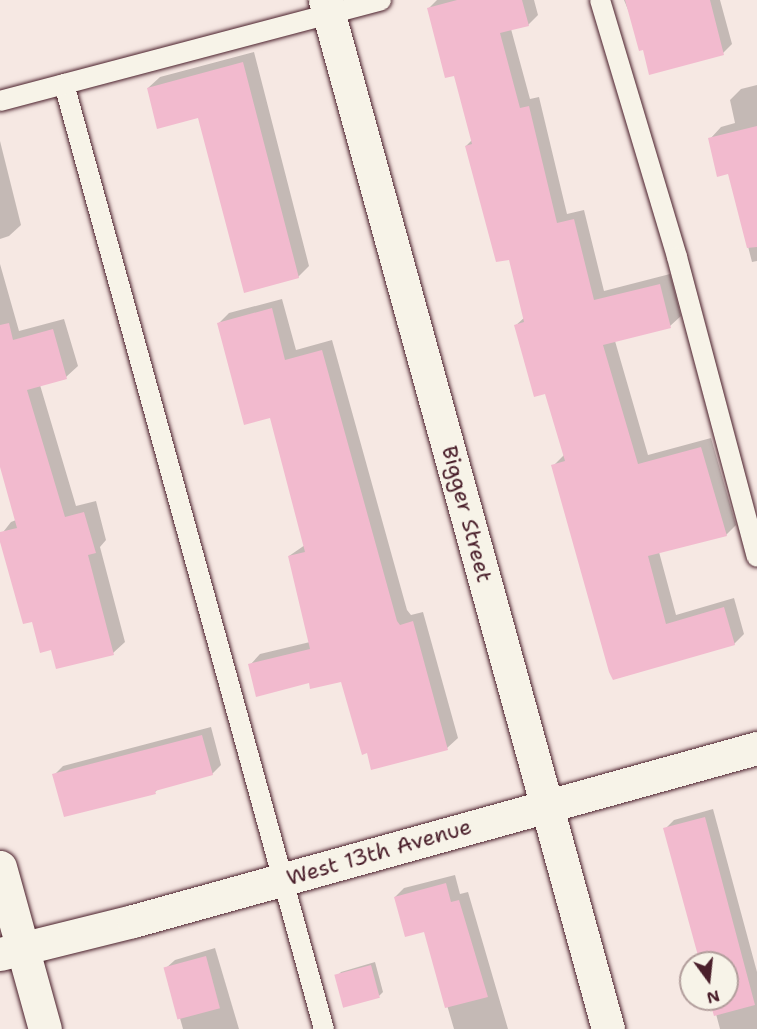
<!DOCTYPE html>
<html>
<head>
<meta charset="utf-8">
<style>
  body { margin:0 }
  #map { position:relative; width:757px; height:1029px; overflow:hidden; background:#f6e8e3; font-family:"Shantell Sans",sans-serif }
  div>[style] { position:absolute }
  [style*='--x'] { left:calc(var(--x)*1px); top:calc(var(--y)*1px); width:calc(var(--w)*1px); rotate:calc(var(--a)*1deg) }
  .shadow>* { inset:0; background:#0003 }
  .building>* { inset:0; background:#f2bace; transform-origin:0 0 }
  .roads { filter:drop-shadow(0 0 2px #4a1f2b) drop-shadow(0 0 2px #4a1f2b) }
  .service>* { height:20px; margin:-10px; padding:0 10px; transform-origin:10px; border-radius:10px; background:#f7f3e8 }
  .minor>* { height:33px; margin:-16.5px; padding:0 16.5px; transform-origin:16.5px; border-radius:16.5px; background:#f7f3e8 }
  span { translate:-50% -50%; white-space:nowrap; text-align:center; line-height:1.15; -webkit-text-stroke:4.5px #f7f3e8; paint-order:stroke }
  .street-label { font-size:22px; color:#4a1f2b }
  .north { position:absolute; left:679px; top:951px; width:60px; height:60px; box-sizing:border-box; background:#f7f3e8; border:2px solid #b29e9c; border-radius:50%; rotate:165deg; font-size:16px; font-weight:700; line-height:24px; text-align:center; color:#4a1f2b }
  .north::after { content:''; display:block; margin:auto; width:21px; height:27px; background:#4a1f2b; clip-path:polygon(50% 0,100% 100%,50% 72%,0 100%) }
</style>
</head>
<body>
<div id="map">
  <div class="shadow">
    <i style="clip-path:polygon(437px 0,534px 0,538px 15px,528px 25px,511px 29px,530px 99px,539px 97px,567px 214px,584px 210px,604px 291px,670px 274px,681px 316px,670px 326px,615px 341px,648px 455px,711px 438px,736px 525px,726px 535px,659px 552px,676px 615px,734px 598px,744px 634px,734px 644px,614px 679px,553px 466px,564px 455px,546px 392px,515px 326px,525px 317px,510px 258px,466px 146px,472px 140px,455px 74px,429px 8px)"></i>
    <i style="clip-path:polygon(624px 0,720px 0,732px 44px,723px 53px,644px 48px)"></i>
    <i style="clip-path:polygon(254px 52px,309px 266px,298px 277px,199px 116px,148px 88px,160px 77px)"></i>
    <i style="clip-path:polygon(757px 85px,757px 261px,752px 262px,729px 172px,710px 139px,721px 127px,735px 123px,730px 100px,741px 89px)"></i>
    <i style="clip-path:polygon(0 141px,21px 225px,9px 236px,0 239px)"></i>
    <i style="clip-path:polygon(0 264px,19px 331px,64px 319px,78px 366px,66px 377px,40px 385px,76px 506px,96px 501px,106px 540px,100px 547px,125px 642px,113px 653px,52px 648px,33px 620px,0 536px,11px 522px,16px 520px,0 462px)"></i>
    <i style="clip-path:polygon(282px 299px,296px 350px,332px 340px,407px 610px,411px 615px,423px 612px,458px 738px,447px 748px,368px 752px,342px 680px,310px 681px,250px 665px,260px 654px,310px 642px,289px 556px,305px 545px,271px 416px,218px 324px,229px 313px)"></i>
    <i style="clip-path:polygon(211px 727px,221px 765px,212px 774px,159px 788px,155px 792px,54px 775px,63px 766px)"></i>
    <i style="clip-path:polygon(713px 809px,757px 972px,757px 1029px,720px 1029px,712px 999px,727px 999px,727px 963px,702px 963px,665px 829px,674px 820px)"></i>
    <i style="clip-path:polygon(455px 875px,460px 894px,468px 892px,508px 1029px,454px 1029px,425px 930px,395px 897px,404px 888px)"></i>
    <i style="clip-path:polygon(215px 948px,239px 1029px,183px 1029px,166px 968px,175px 960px)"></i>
    <i style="clip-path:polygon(375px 962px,383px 992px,379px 996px,337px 976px,341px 972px)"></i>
  </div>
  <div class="building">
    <i style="clip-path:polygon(457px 0,522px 0,529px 26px,500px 33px,520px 108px,529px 106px,557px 223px,574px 219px,594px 300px,660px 284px,671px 328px,603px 345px,638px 464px,701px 447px,727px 536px,648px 556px,666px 624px,724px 607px,735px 645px,613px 680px,609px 672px,551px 465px,565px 461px,545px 394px,534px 397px,514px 325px,524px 322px,509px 260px,496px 262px,465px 146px,472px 144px,454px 76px,445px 78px,427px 8px)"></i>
    <i style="clip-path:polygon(625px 0,710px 0,724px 55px,649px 75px,643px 50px,639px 51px)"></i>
    <i style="clip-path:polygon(243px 62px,299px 278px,244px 293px,198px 118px,157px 129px,147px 88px)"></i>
    <i style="clip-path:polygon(757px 126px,757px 247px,747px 248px,728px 174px,717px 177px,708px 138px)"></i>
    <i style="clip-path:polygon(272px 308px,285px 360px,322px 350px,397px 621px,400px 625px,413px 621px,448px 750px,371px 770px,367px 753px,362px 755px,341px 682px,310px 689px,309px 683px,256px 697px,248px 664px,310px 649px,288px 556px,305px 552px,270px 418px,244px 425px,217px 323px)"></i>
    <i style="clip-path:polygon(9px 323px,13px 340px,53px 329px,67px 379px,27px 390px,65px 517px,84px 512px,96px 553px,88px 555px,114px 655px,56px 669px,51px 650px,40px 653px,32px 622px,23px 624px,0 542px,0 532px,17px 528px,0 467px,0 325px)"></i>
    <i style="clip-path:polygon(202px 735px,213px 775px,155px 791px,156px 794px,64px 817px,52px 774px)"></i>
    <i style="clip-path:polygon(705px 817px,755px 1005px,714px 1016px,709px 999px,727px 999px,727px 963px,700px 963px,663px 828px)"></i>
    <i style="clip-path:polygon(446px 883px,451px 902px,459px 900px,488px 997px,445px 1008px,424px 932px,405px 937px,394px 897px)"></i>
    <i style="left:206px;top:956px;width:54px;height:44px;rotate:75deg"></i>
    <i style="left:371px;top:965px;width:34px;height:38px;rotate:75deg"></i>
  </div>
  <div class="roads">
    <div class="service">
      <i style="--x:600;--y:0;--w:268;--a:73.3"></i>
      <i style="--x:677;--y:257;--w:310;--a:75.1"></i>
      <i style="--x:64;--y:84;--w:980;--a:74.62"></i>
      <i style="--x:0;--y:101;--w:394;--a:-14.8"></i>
    </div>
    <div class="minor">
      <i style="--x:325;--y:0;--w:1067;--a:74.62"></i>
      <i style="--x:0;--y:867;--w:168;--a:74.5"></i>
      <i style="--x:0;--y:954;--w:137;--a:-13.9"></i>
      <i style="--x:133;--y:921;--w:648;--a:-15.5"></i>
    </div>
  </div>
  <div class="street-label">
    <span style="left:467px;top:514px;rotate:75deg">Bigger Street</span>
    <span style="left:379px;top:852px;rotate:-16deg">West 13th Avenue</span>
  </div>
  <div class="north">N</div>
</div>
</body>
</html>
